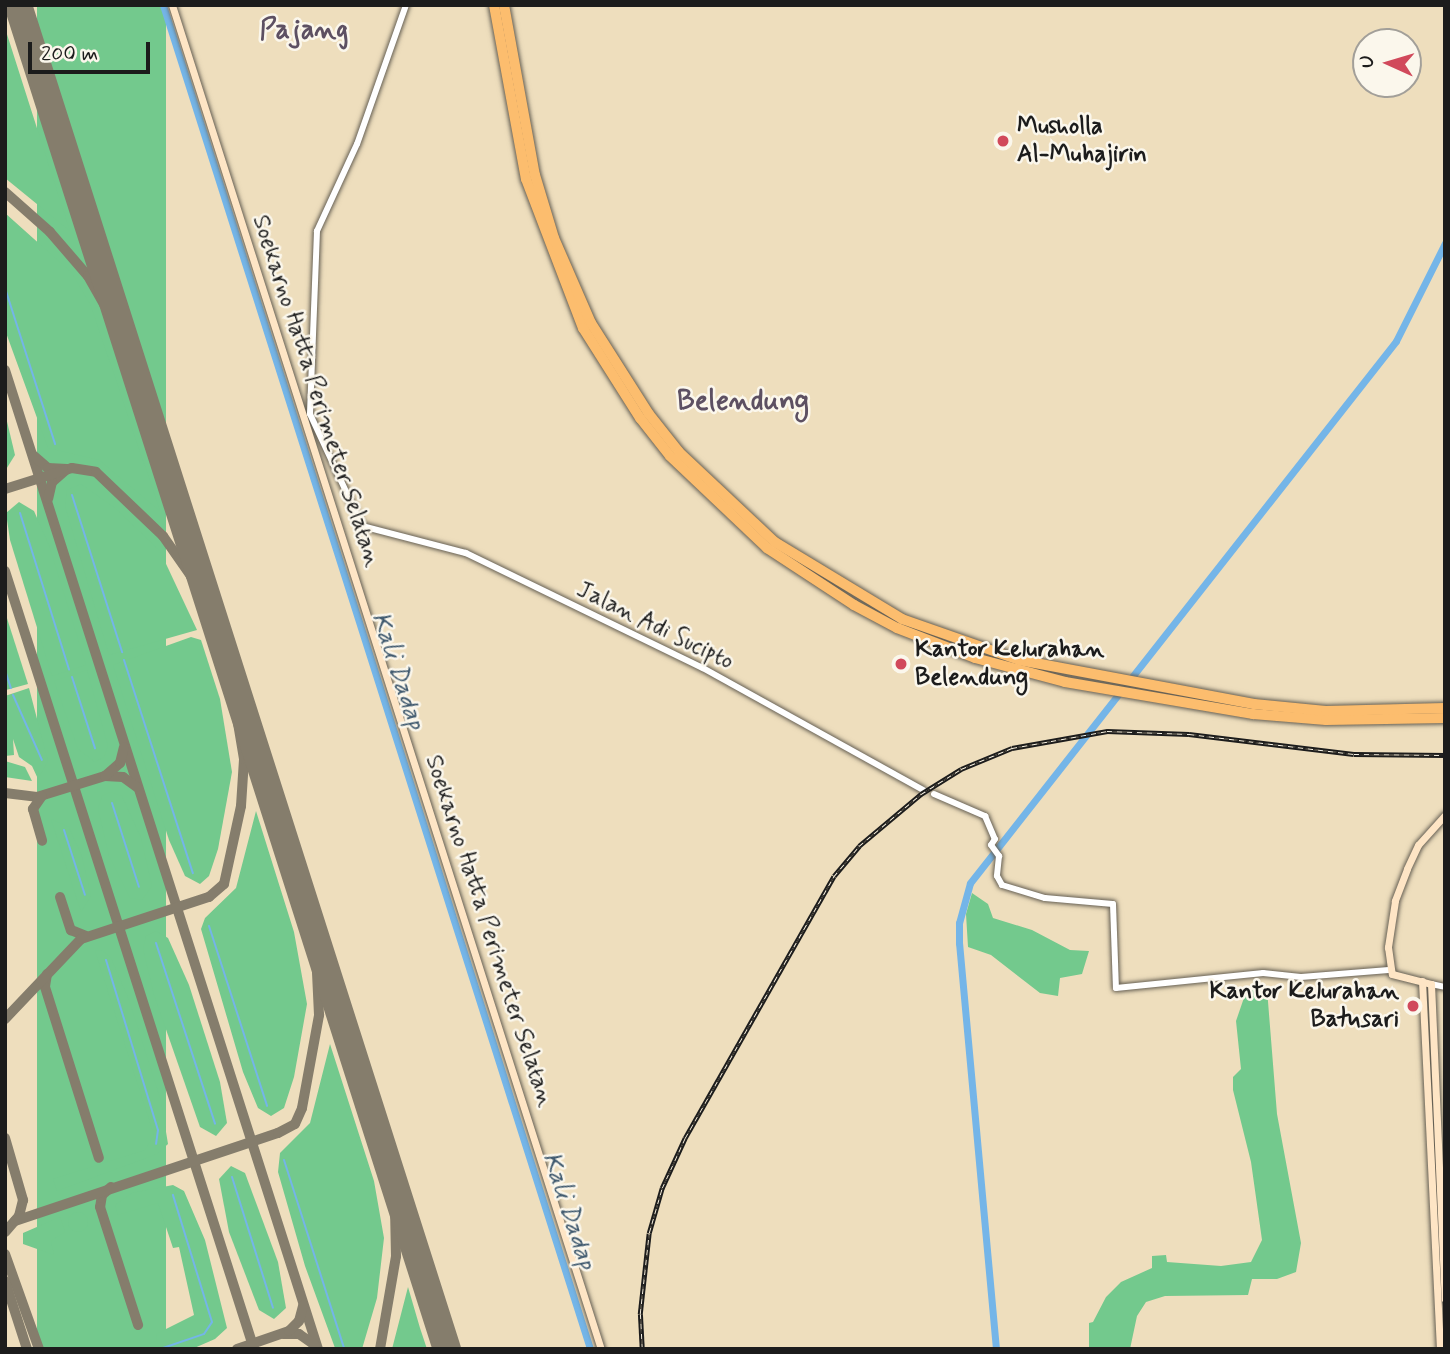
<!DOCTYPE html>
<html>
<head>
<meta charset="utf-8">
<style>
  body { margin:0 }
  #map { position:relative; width:1450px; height:1354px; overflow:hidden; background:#eedebd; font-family:Mynerve,sans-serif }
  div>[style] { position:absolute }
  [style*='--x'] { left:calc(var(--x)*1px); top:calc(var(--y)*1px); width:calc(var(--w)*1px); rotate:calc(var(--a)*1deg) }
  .green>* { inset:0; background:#73c98d; transform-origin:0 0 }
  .round { border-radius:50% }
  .stream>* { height:2px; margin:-1px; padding:0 1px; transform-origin:1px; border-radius:1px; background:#74b5e8 }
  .river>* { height:7px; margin:-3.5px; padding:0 3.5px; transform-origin:3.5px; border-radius:3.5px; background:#74b5e8 }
  .taxiway>* { height:10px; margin:-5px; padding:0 5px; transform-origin:5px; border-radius:5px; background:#857d6c }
  .runway>* { height:28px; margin:-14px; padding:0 14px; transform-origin:14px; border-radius:14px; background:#857d6c }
  .roads { filter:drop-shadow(0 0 2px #666054) drop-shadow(0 0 2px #666054) }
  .tertiary>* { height:6px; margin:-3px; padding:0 3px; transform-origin:3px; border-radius:3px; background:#fff }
  .secondary>* { height:7px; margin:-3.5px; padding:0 3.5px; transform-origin:3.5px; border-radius:3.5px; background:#fee5c5 }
  .motorway>* { height:10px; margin:-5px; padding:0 5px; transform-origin:5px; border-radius:5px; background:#fcbd6e }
  .rail>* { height:4.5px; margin-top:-2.25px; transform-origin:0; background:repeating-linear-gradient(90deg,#fbf7ec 0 5px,#1c1c1c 0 10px); box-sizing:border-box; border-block:2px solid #1c1c1c }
  .dots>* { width:19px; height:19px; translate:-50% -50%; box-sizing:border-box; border:4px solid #fbf7ec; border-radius:50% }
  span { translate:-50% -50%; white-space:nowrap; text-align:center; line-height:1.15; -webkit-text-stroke:5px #fbf7ec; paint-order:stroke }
  .poi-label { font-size:24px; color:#1c1c1c; font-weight:700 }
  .left { translate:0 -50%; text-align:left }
  .right { translate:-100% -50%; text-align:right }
  .street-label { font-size:24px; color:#1c1c1c }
  .water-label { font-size:26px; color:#3f596e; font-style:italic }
  .quarter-label { font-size:28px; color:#5d5062; font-weight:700 }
  .frame { position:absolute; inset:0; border:7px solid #1c1c1c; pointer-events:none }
  .north { position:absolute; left:1352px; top:28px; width:70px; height:70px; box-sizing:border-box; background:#fbf7ec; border:2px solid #a29f99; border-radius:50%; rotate:274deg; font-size:19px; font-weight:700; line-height:28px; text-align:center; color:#1c1c1c }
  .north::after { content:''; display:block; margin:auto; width:24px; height:32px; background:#d1495b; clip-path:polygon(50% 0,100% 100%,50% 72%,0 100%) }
  .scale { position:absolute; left:28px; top:42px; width:122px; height:32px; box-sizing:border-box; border:4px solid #1c1c1c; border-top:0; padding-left:9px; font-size:21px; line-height:24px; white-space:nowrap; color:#1c1c1c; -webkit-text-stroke:5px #fbf7ec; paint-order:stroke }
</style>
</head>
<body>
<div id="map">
  <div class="green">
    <i style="left:37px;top:5px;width:129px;height:1411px"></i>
    <i style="clip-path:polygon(5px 28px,43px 147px,70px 231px,5px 178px)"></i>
    <i style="clip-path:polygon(5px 213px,72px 273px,91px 306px,160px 511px,99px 460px,48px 448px,5px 330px)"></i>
    <i style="clip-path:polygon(5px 413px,15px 455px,5px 471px)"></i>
    <i style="clip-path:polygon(81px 484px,115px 508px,160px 551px,197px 630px,109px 655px,65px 506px,67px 490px)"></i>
    <i style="clip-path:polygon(19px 502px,34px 511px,50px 548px,86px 665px,52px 676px,10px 540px,6px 513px)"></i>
    <i style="clip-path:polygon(5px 612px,28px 684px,6px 690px,5px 690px)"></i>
    <i style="clip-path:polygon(191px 637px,201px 640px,220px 699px,232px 772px,218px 849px,209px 876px,200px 884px,185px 876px,169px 840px,113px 665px)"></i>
    <i style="clip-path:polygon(87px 670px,108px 746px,104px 757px,95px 762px,78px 749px,54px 681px)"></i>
    <i style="clip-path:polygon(29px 688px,48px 761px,38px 779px,32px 766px,19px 757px,13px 739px,14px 755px,5px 756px,5px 696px)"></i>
    <i style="clip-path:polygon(5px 761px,25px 767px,32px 781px,5px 777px)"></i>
    <i style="clip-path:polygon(110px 792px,122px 796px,141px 838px,152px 886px,142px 900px,130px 898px,109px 856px,98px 809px,102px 796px)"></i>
    <i style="clip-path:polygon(256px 811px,294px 932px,307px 1004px,294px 1077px,284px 1108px,271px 1116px,258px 1108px,243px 1072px,201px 929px,205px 918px,236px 888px)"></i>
    <i style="clip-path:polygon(51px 819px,69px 827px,82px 857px,91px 896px,81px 912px)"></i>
    <i style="clip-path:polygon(972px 893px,988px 904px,993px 918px,1032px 930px,1070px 950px,1089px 951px,1082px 974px,1060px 978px,1058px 996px,1040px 993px,991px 955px,968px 947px,966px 914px)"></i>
    <i style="clip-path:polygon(156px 931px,168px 938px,189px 985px,220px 1082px,227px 1123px,216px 1136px,200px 1127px,154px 995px,143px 949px,146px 936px)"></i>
    <i style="clip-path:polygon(102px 950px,111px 958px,129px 1000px,161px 1101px,168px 1144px,157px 1154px,57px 1191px,53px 1179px,145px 1150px,154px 1135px,95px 951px)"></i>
    <i style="clip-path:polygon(1247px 989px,1267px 989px,1277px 1114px,1301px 1243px,1296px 1272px,1277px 1279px,1252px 1279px,1248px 1295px,1165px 1296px,1146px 1302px,1137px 1316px,1130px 1349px,1089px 1349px,1089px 1323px,1093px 1322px,1106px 1297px,1121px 1282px,1152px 1268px,1152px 1256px,1166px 1255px,1167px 1262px,1221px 1266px,1251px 1262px,1262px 1240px,1251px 1162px,1233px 1090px,1233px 1077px,1241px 1069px,1236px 1021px)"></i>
    <i style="clip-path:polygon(330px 1044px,374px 1181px,384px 1238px,377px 1298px,362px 1349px,335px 1348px,305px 1266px,278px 1172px,280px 1153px,310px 1123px)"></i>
    <i style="clip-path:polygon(231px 1166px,245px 1173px,278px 1262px,286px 1308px,274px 1319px,259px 1310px,229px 1232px,219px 1179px)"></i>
    <i style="clip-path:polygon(173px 1185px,184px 1191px,205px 1240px,227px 1328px,215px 1339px,192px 1349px,132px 1349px,157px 1341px,156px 1334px,194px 1315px,179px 1247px,173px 1248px,158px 1203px,118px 1215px,115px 1205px,132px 1193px)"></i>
    <i class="round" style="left:68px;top:1212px;width:20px;height:20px"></i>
    <i style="clip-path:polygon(60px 1217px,65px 1232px,51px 1241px,54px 1255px,23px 1244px,23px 1233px)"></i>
    <i style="clip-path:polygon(408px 1287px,420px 1328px,427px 1349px,392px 1349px)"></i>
  </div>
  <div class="stream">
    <i style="--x:5;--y:288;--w:164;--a:72.2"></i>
    <i style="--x:72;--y:495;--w:165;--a:72.3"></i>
    <i style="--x:20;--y:513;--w:164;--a:72.6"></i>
    <i style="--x:124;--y:660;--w:224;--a:72.1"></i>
    <i style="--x:5;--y:670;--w:19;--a:72"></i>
    <i style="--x:72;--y:677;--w:75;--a:72.1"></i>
    <i style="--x:13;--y:695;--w:71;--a:66"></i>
    <i style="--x:112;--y:803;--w:88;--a:72.2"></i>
    <i style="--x:64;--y:830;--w:68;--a:72.1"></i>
    <i style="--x:209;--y:926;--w:189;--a:72.1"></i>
    <i style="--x:156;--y:943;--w:190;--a:71.9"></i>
    <i style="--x:106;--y:960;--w:178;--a:73"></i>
    <i style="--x:158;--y:1130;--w:14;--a:98"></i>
    <i style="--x:284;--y:1160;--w:197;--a:72.3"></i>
    <i style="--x:232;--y:1177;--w:137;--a:72.6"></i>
    <i style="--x:160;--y:1349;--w:46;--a:-18.8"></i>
    <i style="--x:204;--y:1334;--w:14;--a:-56"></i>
    <i style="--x:212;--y:1322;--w:133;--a:-107.1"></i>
  </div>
  <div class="river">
    <i style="--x:163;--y:5;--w:1410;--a:72.37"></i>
    <i style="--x:996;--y:1349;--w:408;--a:-95.2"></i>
    <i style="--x:959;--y:943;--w:20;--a:-90"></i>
    <i style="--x:959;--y:923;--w:41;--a:-74.6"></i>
    <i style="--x:970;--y:883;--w:689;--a:-51.83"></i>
    <i style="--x:1396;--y:341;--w:110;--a:-63.4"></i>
  </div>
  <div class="taxiway">
    <i style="--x:5;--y:192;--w:60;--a:41.6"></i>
    <i style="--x:50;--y:232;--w:58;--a:49.2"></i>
    <i style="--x:88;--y:276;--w:77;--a:60.4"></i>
    <i style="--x:5;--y:370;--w:1028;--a:72.27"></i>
    <i style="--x:34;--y:456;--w:18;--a:41"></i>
    <i style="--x:48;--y:468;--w:19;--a:3"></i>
    <i style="--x:67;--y:469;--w:20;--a:139"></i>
    <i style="--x:52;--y:482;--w:17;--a:103"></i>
    <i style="--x:5;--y:489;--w:70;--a:-17.4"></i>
    <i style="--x:72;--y:468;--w:24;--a:9"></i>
    <i style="--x:96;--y:472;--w:93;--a:43.7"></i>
    <i style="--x:163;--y:536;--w:49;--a:55"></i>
    <i style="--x:191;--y:576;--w:57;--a:63.9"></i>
    <i style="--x:5;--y:571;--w:817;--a:72.25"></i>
    <i style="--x:105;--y:776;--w:18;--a:3"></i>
    <i style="--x:123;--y:777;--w:17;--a:36"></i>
    <i style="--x:5;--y:793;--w:32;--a:7"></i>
    <i style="--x:37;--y:797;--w:71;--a:-17.2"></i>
    <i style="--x:105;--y:776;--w:20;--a:-41"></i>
    <i style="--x:120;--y:763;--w:16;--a:-76"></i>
    <i style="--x:42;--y:796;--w:16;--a:125"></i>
    <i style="--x:33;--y:809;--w:33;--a:74"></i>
    <i style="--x:60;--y:897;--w:35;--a:72"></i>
    <i style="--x:71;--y:930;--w:16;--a:22"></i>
    <i style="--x:47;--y:974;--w:13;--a:99"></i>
    <i style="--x:45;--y:987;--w:179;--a:72.5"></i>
    <i style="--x:5;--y:1019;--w:110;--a:-46.5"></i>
    <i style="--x:81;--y:939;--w:135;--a:-18.2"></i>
    <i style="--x:209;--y:897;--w:20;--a:-41"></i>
    <i style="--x:224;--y:884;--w:80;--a:-77.7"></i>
    <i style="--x:241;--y:806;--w:47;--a:-86.3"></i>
    <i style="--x:244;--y:759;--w:97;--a:-99.5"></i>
    <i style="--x:5;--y:1138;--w:65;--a:73.8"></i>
    <i style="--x:23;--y:1200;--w:16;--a:104"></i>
    <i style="--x:19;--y:1216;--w:21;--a:131"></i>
    <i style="--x:111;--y:1187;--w:12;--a:138"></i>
    <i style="--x:102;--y:1195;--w:12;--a:99"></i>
    <i style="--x:100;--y:1207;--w:124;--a:72.1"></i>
    <i style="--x:15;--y:1221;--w:277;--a:-18.5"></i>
    <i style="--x:278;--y:1133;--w:19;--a:-28"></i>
    <i style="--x:295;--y:1124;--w:17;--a:-66"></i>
    <i style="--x:302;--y:1108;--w:95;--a:-79.6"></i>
    <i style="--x:319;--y:1015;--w:63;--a:-92.7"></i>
    <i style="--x:316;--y:952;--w:47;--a:-102.3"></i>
    <i style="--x:5;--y:1254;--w:101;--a:70.3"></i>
    <i style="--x:5;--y:1281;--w:71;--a:72.1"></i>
    <i style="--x:283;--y:1334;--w:16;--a:0"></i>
    <i style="--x:299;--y:1334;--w:19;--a:35"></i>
    <i style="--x:237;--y:1349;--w:55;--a:-19.1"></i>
    <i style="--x:289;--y:1331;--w:14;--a:-45"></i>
    <i style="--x:299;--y:1321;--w:16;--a:-75"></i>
    <i style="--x:380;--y:1349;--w:94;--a:-80.2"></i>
    <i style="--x:396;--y:1256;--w:49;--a:-91.2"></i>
    <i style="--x:395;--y:1207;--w:54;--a:-100.7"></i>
  </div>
  <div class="runway">
    <i style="--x:18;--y:5;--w:1411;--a:72.3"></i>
  </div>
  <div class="roads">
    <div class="tertiary">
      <i style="--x:406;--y:5;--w:147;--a:109.4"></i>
      <i style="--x:357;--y:144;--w:96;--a:114.7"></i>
      <i style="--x:317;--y:231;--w:183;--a:92.2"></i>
      <i style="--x:310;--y:414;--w:123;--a:65.1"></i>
      <i style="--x:362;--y:526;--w:107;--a:14.6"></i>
      <i style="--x:466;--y:553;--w:263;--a:25.9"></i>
      <i style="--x:703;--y:668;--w:252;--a:29"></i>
      <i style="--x:934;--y:794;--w:56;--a:23.3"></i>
      <i style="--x:985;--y:816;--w:25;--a:67"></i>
      <i style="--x:995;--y:839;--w:7;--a:124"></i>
      <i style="--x:991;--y:845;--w:14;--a:54"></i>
      <i style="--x:999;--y:856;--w:20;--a:96"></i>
      <i style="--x:997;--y:876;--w:10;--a:61"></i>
      <i style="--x:1002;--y:885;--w:45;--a:16.8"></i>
      <i style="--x:1045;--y:898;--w:68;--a:5"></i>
      <i style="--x:1113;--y:904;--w:84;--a:88"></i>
      <i style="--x:1116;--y:988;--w:148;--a:-5.8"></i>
      <i style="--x:1263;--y:973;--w:38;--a:6"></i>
      <i style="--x:1301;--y:977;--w:88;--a:-4.5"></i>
      <i style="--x:1431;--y:984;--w:14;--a:12"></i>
    </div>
    <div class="secondary">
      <i style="--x:172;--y:5;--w:1411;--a:72.3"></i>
      <i style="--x:1445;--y:815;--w:40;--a:132"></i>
      <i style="--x:1418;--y:845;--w:26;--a:115"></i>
      <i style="--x:1407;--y:869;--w:34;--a:111"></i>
      <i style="--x:1395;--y:901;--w:47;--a:98.7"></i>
      <i style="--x:1388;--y:947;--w:27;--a:82"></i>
      <i style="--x:1392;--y:974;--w:40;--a:14.4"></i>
      <i style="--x:1431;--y:984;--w:315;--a:87.5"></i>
      <i style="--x:1422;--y:981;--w:368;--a:87.2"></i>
    </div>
    <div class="motorway">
      <i style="--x:494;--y:5;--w:177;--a:79.6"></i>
      <i style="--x:526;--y:179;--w:160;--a:69.1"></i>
      <i style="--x:583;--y:328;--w:107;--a:57.7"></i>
      <i style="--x:640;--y:418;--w:48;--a:51.7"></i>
      <i style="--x:670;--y:456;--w:134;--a:43.5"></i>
      <i style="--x:767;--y:548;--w:104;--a:33.2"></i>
      <i style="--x:854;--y:605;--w:49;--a:28.1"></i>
      <i style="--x:897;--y:628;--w:84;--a:21"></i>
      <i style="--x:975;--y:658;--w:93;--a:14.9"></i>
      <i style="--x:1065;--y:682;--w:191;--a:9.7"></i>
      <i style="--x:1253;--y:714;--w:73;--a:4.7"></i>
      <i style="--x:1326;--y:720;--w:119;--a:-1"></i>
      <i style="--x:504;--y:5;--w:173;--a:79.7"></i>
      <i style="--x:535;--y:175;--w:66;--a:73.2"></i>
      <i style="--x:554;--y:238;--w:93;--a:66.5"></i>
      <i style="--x:591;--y:323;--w:108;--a:57.5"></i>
      <i style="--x:649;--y:414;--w:48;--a:51.7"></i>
      <i style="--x:679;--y:452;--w:132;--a:43.2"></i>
      <i style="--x:775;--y:542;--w:149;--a:31.2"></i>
      <i style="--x:902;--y:619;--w:124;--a:19.3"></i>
      <i style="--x:1019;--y:660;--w:239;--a:10.6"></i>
      <i style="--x:1254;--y:704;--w:72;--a:5.6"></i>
      <i style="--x:1326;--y:711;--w:119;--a:-1.4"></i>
    </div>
  </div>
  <div class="rail">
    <i style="--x:642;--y:1349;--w:35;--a:-93"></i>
    <i style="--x:640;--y:1314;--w:81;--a:-83.7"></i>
    <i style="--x:649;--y:1233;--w:47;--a:-73.9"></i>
    <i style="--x:662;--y:1188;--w:55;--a:-65.3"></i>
    <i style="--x:685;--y:1138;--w:301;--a:-60.4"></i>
    <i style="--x:834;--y:876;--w:39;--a:-50"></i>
    <i style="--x:859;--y:846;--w:81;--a:-40"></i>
    <i style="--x:921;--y:794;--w:47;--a:-32"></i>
    <i style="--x:961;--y:769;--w:55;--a:-22.4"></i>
    <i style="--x:1012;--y:748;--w:97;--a:-10.1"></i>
    <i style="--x:1107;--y:731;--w:82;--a:2.1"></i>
    <i style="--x:1189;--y:734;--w:166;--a:6.9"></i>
    <i style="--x:1354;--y:754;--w:91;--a:0.6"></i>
  </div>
  <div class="dots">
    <i style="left:1003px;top:141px;background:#d1495b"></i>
    <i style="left:901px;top:664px;background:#d1495b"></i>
    <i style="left:1413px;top:1006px;background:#d1495b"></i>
  </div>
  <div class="poi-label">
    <span class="left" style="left:1017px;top:141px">Musholla<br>Al-Muhajirin</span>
    <span class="left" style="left:915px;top:664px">Kantor Kelurahan<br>Belendung</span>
    <span class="right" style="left:1399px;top:1006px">Kantor Kelurahan<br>Batusari</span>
  </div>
  <div class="street-label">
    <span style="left:316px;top:391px;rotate:72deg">Soekarno Hatta Perimeter Selatan</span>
    <span style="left:655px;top:626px;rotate:26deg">Jalan Adi Sucipto</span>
    <span style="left:489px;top:931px;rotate:72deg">Soekarno Hatta Perimeter Selatan</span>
  </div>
  <div class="water-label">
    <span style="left:397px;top:671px;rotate:72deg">Kali Dadap</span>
    <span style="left:568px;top:1211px;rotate:72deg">Kali Dadap</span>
  </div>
  <div class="quarter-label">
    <span style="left:304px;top:31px">Pajang</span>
    <span style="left:743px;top:402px">Belendung</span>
  </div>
  <div class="frame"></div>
  <div class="north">U</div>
  <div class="scale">200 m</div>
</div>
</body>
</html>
